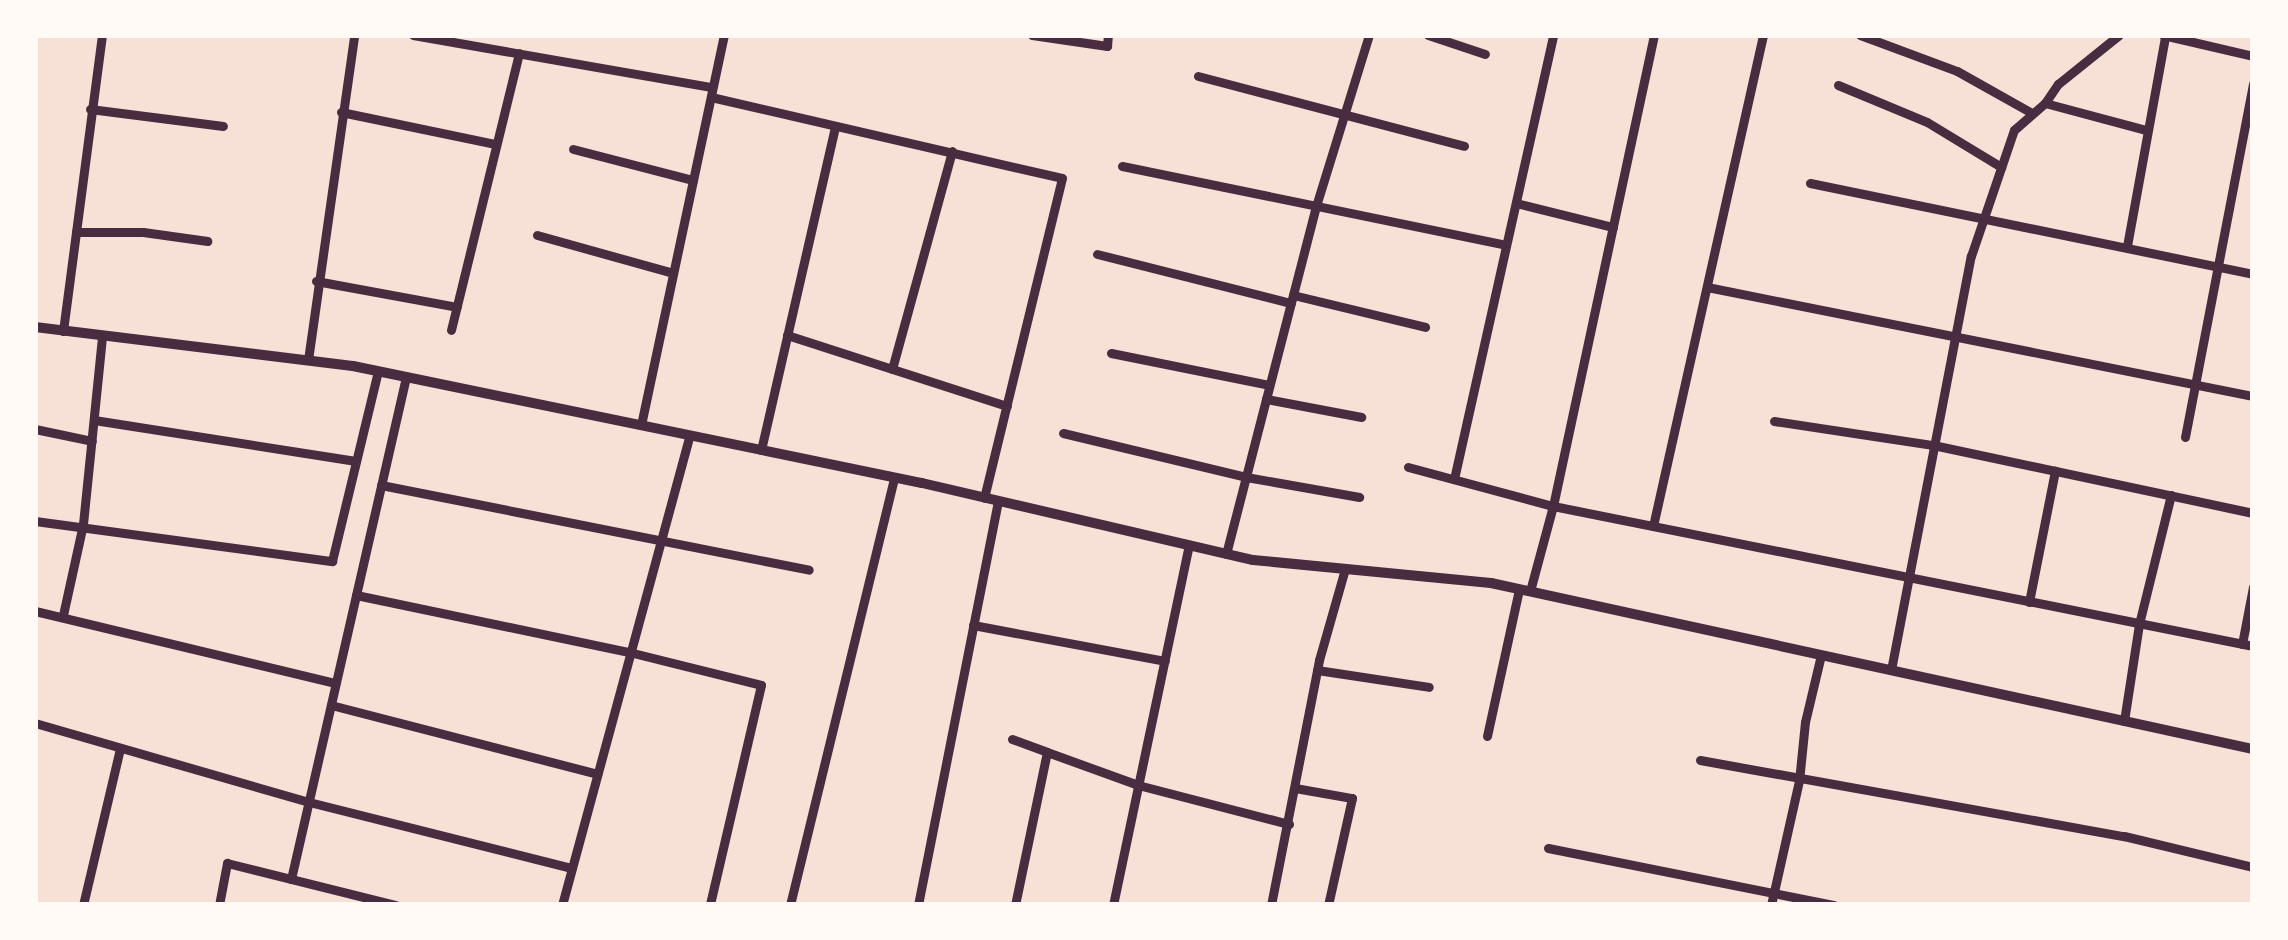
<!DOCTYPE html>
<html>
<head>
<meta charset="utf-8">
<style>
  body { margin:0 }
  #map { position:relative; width:2288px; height:940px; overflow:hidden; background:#f7e1d7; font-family:Quicksand,sans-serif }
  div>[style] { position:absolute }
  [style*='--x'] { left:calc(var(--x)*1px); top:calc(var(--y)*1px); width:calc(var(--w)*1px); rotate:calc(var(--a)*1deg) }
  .minor>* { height:9px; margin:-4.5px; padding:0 4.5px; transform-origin:4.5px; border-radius:4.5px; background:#4a2c40 }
  .tertiary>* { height:10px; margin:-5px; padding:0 5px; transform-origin:5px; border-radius:5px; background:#4a2c40 }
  span { translate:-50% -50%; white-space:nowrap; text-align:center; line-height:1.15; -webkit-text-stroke:8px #fffaf5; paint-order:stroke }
  .frame { position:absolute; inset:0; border:38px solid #fffaf5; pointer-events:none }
</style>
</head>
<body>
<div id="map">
  <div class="minor">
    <i style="--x:413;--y:35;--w:303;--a:9.9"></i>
    <i style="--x:1032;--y:35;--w:76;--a:8.3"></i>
    <i style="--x:1107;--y:46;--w:11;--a:-85"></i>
    <i style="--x:1428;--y:35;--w:60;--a:18.4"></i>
    <i style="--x:1860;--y:35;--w:103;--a:20.4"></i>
    <i style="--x:1957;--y:71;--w:84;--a:29.3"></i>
    <i style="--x:2163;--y:35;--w:92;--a:13.1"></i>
    <i style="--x:1198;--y:76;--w:275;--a:14.7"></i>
    <i style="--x:1838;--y:85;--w:96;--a:22.6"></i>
    <i style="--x:1927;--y:122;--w:87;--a:31.3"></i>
    <i style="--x:711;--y:97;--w:360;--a:13"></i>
    <i style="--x:1062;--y:178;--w:329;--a:103.7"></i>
    <i style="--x:2045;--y:103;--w:105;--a:15"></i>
    <i style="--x:90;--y:109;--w:134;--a:7.3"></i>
    <i style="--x:341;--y:112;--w:158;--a:11.7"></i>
    <i style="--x:573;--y:149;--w:124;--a:14.5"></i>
    <i style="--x:1122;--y:166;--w:392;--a:11.6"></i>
    <i style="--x:1810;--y:183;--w:452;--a:11.6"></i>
    <i style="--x:1516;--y:203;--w:100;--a:13.9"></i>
    <i style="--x:76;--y:232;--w:67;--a:0"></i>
    <i style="--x:143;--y:232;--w:65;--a:8"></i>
    <i style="--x:537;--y:235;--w:141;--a:15.6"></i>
    <i style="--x:2127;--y:246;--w:213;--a:-79.7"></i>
    <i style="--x:1097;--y:254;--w:200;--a:14.2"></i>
    <i style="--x:316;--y:281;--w:143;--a:10.4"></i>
    <i style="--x:1707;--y:287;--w:557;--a:11.29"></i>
    <i style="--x:1293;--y:295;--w:136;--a:13.6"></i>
    <i style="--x:451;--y:330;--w:285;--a:-76.2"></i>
    <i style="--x:63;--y:331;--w:299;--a:-82.5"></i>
    <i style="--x:787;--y:335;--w:231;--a:17.9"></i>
    <i style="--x:1111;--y:353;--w:161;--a:11.4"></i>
    <i style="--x:308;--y:360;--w:328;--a:-81.9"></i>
    <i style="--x:892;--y:369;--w:226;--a:-74.6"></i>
    <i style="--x:1266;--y:399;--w:97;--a:10.7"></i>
    <i style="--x:94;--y:420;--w:265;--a:8.9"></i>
    <i style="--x:1774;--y:421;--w:161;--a:8.6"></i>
    <i style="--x:1933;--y:445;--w:327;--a:12"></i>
    <i style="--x:641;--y:425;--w:399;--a:-78"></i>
    <i style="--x:35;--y:429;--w:58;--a:11.9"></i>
    <i style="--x:1063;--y:433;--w:188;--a:13.5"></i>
    <i style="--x:1246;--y:477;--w:115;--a:10"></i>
    <i style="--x:2185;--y:437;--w:360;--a:-79.1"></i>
    <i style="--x:761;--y:450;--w:332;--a:-77.1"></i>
    <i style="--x:1408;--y:467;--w:150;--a:15.1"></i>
    <i style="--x:1553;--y:506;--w:714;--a:11.31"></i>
    <i style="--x:1454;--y:479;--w:455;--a:-77.4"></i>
    <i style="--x:381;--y:485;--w:436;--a:11.2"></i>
    <i style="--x:35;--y:521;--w:300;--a:7.7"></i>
    <i style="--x:332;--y:561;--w:195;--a:-76.4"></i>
    <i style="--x:1653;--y:526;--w:503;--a:-77.37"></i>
    <i style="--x:1226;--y:554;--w:359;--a:-75.5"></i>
    <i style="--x:1316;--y:206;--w:179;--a:-72.8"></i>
    <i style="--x:1530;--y:591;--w:88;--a:-74.9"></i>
    <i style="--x:1553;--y:506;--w:482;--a:-77.9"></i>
    <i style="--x:356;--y:595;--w:279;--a:11.8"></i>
    <i style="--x:629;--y:652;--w:136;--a:14"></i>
    <i style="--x:761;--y:685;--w:226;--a:103.1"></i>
    <i style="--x:2029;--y:602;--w:134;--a:-78.8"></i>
    <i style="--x:35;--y:611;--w:309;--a:13.5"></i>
    <i style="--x:63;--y:615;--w:93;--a:-77.6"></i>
    <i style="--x:83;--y:524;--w:189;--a:-84.2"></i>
    <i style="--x:973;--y:625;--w:195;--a:10.6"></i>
    <i style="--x:2242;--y:644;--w:58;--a:-79.1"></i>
    <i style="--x:1317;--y:670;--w:113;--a:8.6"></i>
    <i style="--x:1891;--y:670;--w:422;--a:-79.1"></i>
    <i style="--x:1971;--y:256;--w:133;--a:-71.2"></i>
    <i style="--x:2014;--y:130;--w:41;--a:-41.1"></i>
    <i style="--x:2045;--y:103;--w:23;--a:-56"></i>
    <i style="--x:2058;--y:84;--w:78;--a:-38.8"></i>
    <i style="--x:331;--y:705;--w:275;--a:14.5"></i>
    <i style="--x:2124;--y:721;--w:98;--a:-81.2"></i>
    <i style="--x:2139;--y:624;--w:133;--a:-76.1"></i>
    <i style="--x:35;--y:723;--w:285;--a:16.1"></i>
    <i style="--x:309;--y:802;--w:271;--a:14.1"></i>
    <i style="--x:1487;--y:736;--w:150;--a:-77.7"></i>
    <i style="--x:1012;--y:739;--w:37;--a:20"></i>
    <i style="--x:1700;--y:760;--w:431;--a:10.2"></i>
    <i style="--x:2124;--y:836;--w:133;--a:13.5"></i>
    <i style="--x:1295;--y:788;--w:58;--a:10"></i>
    <i style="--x:1352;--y:798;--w:110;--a:102.6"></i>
    <i style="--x:1548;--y:848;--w:292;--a:11.3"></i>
    <i style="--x:291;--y:879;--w:515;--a:-77.1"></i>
    <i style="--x:83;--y:905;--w:161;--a:-76.7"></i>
    <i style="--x:219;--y:905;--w:43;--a:-79.2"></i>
    <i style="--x:227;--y:863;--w:174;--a:14"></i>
    <i style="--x:562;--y:905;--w:487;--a:-74.8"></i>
    <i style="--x:790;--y:905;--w:439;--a:-76.3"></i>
    <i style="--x:918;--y:905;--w:412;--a:-78.8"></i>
    <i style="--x:1015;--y:905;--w:156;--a:-78.2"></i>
    <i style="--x:1047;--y:752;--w:97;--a:19.9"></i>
    <i style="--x:1138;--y:785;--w:156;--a:14.5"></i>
    <i style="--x:1113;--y:905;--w:368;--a:-78.1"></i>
    <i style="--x:1271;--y:905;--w:250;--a:-78.9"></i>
    <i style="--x:1319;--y:660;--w:95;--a:-74.1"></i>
    <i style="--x:1771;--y:905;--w:127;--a:-77.3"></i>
    <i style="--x:1799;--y:781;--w:59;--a:-84.2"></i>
    <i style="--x:1805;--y:722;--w:69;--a:-76.6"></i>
  </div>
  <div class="tertiary">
    <i style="--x:35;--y:327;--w:320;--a:7"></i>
    <i style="--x:353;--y:366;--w:581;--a:11.62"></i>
    <i style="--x:922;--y:483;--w:340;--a:13.1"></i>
    <i style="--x:1253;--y:560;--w:239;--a:5.5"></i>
    <i style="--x:1491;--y:583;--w:780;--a:12.29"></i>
  </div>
  <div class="frame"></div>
</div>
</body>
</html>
